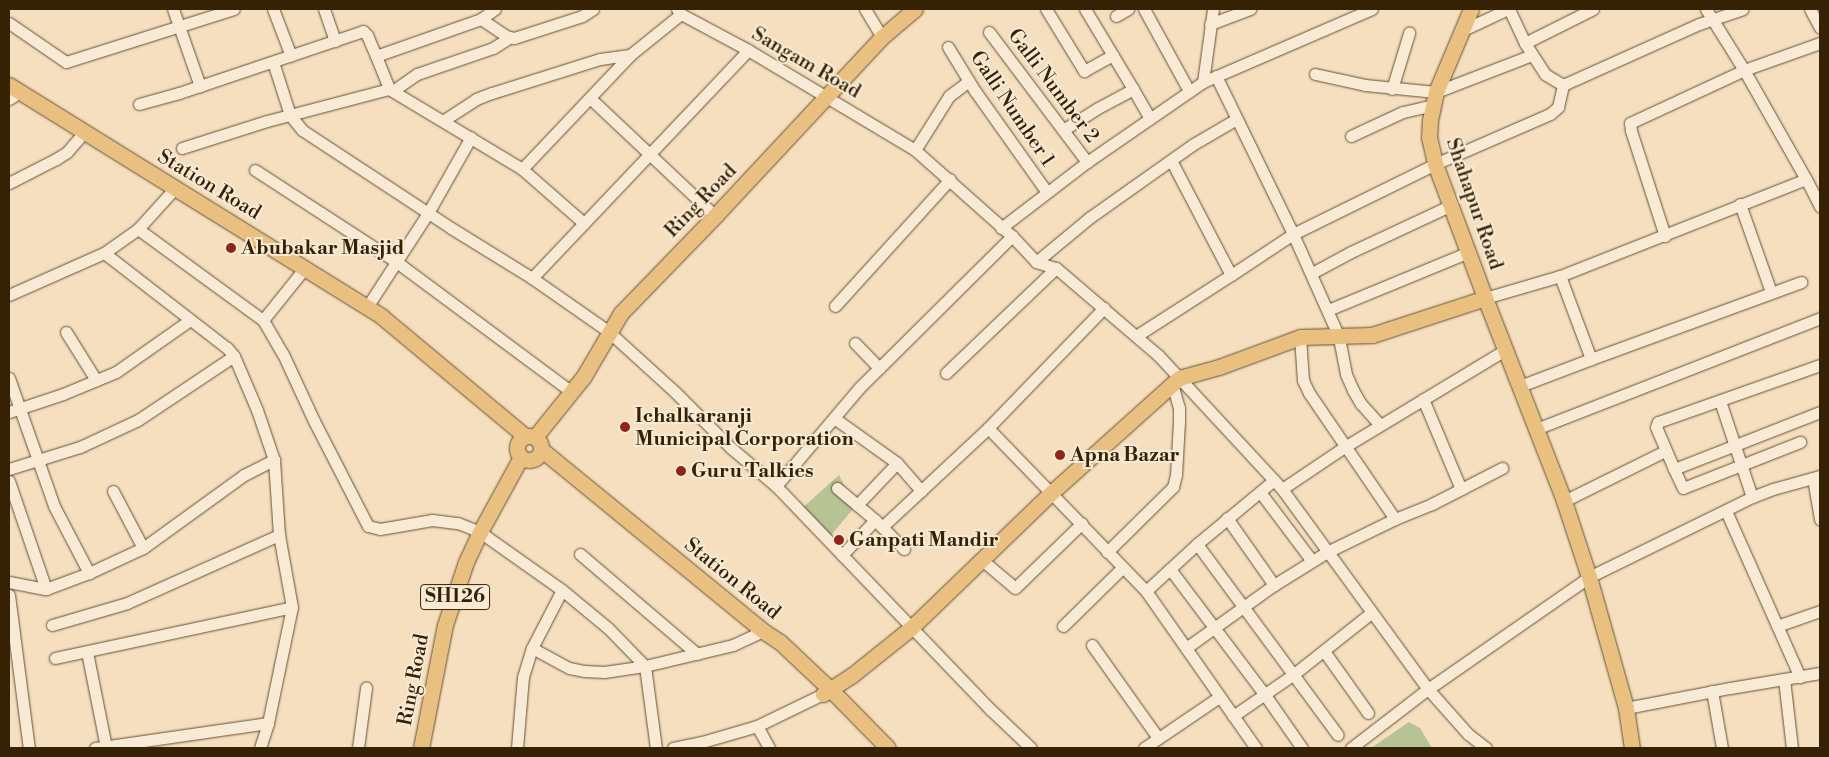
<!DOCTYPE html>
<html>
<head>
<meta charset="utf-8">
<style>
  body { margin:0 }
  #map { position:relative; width:1829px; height:757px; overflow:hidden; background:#f5dfbf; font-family:"Libre Bodoni",serif }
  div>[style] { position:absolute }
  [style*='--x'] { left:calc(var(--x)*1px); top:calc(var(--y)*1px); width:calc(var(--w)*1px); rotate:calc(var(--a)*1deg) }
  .green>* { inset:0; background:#b7c395 }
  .roads { filter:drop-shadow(0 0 1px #655033) drop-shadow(0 0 1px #655033) }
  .minor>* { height:11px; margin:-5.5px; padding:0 5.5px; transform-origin:5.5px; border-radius:5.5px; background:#f8ead5 }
  .major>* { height:15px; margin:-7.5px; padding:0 7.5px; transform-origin:7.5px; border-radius:7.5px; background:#eac080 }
  .major>.ring { margin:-7.5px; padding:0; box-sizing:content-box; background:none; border:15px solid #eac080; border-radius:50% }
  .dots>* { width:14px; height:14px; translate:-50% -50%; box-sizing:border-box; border:2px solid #f8ead5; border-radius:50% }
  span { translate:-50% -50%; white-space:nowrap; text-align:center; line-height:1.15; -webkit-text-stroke:4px #f8ead5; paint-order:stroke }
  .shield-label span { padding:1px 4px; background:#f8ead5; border:1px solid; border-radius:4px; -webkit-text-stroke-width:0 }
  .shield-label { font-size:19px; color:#352104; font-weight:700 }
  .street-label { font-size:20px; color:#352104 }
  .poi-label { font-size:20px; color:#352104; font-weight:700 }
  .left { translate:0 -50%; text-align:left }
  .frame { position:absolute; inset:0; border:10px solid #352104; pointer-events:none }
</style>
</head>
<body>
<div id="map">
  <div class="green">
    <i style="clip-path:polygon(839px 475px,849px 495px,859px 502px,826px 541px,799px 511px)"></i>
    <i style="clip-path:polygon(1409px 722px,1420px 728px,1432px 748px,1371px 748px)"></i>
  </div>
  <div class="roads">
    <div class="minor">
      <i style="--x:173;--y:9;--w:82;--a:70.7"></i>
      <i style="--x:273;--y:9;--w:50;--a:69"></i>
      <i style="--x:324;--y:9;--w:34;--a:71"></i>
      <i style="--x:677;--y:9;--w:6;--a:51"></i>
      <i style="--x:681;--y:14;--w:76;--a:28.2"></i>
      <i style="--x:748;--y:50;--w:195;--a:30.9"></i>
      <i style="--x:915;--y:150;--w:130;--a:41.6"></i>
      <i style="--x:1012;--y:236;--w:35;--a:47"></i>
      <i style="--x:1036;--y:262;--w:21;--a:17"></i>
      <i style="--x:1056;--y:268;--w:134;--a:40.5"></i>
      <i style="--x:1158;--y:355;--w:183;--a:47.2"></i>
      <i style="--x:1282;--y:489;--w:248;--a:53.9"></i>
      <i style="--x:1428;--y:689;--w:60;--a:48.4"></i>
      <i style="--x:1468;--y:734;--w:23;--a:38"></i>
      <i style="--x:865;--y:9;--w:33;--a:59"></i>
      <i style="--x:1046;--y:9;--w:73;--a:58.5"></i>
      <i style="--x:1084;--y:71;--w:33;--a:-29"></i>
      <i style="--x:1085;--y:9;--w:93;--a:59"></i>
      <i style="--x:1144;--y:9;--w:94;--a:61.2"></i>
      <i style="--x:1509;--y:9;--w:38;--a:65"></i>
      <i style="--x:1706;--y:9;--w:72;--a:58.1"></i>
      <i style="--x:1744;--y:70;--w:125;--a:60.4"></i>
      <i style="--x:1810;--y:9;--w:21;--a:62"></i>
      <i style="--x:1116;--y:16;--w:14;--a:-30"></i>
      <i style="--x:481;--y:19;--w:17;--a:-36"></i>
      <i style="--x:9;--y:23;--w:69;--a:34.4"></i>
      <i style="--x:66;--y:62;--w:176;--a:-17.5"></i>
      <i style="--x:1210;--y:24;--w:43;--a:-20.6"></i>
      <i style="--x:1463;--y:30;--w:50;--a:-25"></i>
      <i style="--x:989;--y:32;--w:163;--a:53"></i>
      <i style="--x:948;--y:47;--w:52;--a:58.5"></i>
      <i style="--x:975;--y:91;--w:123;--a:54.6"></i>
      <i style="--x:376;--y:56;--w:35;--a:68"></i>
      <i style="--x:273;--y:62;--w:56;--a:72.2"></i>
      <i style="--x:290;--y:115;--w:19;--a:51"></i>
      <i style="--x:302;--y:130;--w:178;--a:33.3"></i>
      <i style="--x:451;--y:228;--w:95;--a:31.7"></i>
      <i style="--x:532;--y:278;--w:93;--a:34.9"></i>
      <i style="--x:608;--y:331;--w:91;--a:42.3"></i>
      <i style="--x:675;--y:392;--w:79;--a:45"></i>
      <i style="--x:731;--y:448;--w:59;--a:40.2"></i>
      <i style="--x:776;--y:486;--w:310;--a:46.2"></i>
      <i style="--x:991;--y:710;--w:55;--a:43.5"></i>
      <i style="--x:1315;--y:74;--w:51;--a:12.4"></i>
      <i style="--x:1365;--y:85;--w:71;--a:5.6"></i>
      <i style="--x:1436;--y:92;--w:103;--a:-21.1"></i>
      <i style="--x:1216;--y:76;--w:176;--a:64"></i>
      <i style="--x:1293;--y:234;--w:74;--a:146.5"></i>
      <i style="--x:1203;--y:82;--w:74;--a:-82.2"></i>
      <i style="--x:1563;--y:85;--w:149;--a:-24.2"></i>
      <i style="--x:1699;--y:24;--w:46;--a:-18.8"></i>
      <i style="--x:1392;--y:89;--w:59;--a:-73.1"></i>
      <i style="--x:394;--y:90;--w:28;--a:-35"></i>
      <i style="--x:417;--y:74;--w:80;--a:-18.9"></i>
      <i style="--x:493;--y:48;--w:19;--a:-32"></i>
      <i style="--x:590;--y:98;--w:172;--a:43.3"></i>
      <i style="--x:9;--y:99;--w:6;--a:-31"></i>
      <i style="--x:139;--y:104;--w:41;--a:-15.4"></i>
      <i style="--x:179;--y:93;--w:194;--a:-18.6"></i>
      <i style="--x:363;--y:31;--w:6;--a:45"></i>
      <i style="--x:367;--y:35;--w:23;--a:67"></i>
      <i style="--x:376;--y:56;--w:111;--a:-19.4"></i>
      <i style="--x:481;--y:19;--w:30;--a:34"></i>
      <i style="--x:506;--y:36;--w:8;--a:14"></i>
      <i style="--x:514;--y:38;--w:71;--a:-17.9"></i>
      <i style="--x:582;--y:16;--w:13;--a:-32"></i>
      <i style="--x:444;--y:120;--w:38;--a:-33"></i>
      <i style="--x:476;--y:99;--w:17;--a:-21"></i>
      <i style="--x:492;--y:93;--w:113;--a:-17.5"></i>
      <i style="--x:600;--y:59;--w:30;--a:-8"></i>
      <i style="--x:1063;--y:130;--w:41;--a:-32.2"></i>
      <i style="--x:1098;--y:108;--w:40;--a:-28"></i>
      <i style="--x:1133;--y:89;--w:34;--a:60"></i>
      <i style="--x:1351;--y:136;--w:57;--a:-24.8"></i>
      <i style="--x:1403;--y:112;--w:31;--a:-13"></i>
      <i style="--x:182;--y:148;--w:89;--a:-17.6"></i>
      <i style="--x:267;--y:121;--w:126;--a:-14.7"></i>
      <i style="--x:389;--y:89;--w:155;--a:31"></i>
      <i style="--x:522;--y:169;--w:157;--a:-46.5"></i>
      <i style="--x:630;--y:55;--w:65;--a:-38.8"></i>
      <i style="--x:915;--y:150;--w:64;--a:-57.8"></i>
      <i style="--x:949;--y:96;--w:25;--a:-37"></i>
      <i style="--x:522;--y:169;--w:82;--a:41.1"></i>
      <i style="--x:255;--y:170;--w:171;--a:33"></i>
      <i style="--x:398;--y:263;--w:217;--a:36.6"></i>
      <i style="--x:9;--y:183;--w:53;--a:-27.1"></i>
      <i style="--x:56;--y:159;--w:13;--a:-32"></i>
      <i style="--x:67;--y:152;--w:18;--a:-49"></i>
      <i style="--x:1740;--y:204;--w:93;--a:70.6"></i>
      <i style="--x:1001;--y:228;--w:108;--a:-37.5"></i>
      <i style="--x:1087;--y:162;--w:141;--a:-34.6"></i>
      <i style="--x:1203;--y:82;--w:184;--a:-23.4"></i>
      <i style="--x:138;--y:229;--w:155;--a:36.1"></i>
      <i style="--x:263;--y:320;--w:39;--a:60"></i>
      <i style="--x:283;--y:354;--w:74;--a:65.2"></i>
      <i style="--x:314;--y:421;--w:118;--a:62.8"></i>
      <i style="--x:368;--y:526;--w:12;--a:14"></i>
      <i style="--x:380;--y:529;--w:53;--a:-9.8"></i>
      <i style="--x:432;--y:520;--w:26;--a:7"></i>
      <i style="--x:458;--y:523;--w:24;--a:22"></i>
      <i style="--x:480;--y:532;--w:100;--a:35.3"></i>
      <i style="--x:562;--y:590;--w:60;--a:39.6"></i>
      <i style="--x:608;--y:628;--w:53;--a:45.8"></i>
      <i style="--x:645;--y:666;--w:90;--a:-13.4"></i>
      <i style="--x:733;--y:645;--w:33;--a:-25"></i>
      <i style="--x:1665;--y:236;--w:110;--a:-107.9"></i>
      <i style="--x:1631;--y:131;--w:8;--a:-97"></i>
      <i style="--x:1630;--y:123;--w:126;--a:-24.9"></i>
      <i style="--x:1744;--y:70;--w:81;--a:-19.6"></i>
      <i style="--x:1036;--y:262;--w:69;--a:-39.7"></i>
      <i style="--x:1089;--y:218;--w:126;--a:-35.3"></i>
      <i style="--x:1192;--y:145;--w:50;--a:-30.2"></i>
      <i style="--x:1312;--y:273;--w:44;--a:-28.3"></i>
      <i style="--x:1351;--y:252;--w:111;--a:-25"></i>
      <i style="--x:1560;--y:276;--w:89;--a:69.5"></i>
      <i style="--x:1591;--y:359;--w:224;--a:-20.1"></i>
      <i style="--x:532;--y:278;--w:314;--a:-46.5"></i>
      <i style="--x:9;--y:295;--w:104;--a:-23.9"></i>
      <i style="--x:104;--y:253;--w:42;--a:-35.2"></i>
      <i style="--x:138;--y:229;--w:55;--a:-47.9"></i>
      <i style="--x:1485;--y:298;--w:78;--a:-16.3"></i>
      <i style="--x:1560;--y:276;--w:264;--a:-21.5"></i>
      <i style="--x:1806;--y:179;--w:31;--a:63"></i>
      <i style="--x:835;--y:306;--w:171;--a:-47.8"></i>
      <i style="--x:367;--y:307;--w:112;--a:-57"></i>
      <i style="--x:428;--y:213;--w:87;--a:-60.5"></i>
      <i style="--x:1328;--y:310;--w:152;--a:-22.4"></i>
      <i style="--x:263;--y:320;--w:59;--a:-51.2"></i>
      <i style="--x:66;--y:332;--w:57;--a:58"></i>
      <i style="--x:1136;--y:336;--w:113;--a:-32.7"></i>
      <i style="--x:1231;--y:275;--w:127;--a:-117.6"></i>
      <i style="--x:855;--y:343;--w:35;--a:46"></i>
      <i style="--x:1820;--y:365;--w:172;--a:160.6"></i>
      <i style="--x:1658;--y:422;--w:5;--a:112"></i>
      <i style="--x:1656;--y:427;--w:46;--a:66.8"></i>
      <i style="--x:1674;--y:469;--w:157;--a:-21.3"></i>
      <i style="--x:946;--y:373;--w:152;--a:-43.7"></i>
      <i style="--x:9;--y:378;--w:136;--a:70.6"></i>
      <i style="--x:54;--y:506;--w:76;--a:62.4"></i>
      <i style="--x:1520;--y:386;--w:76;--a:-20.8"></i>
      <i style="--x:1423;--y:399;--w:98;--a:67.1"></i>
      <i style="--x:1720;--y:401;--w:101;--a:71.6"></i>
      <i style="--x:9;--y:412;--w:57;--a:-18.4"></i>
      <i style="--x:63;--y:394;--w:57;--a:-22.5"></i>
      <i style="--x:116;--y:372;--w:90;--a:-35.1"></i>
      <i style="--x:834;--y:418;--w:77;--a:35.5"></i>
      <i style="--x:897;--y:463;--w:37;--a:49"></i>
      <i style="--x:1380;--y:425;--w:28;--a:-132"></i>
      <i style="--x:1361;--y:404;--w:16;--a:-120"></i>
      <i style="--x:1353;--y:390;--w:17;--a:-114"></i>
      <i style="--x:1346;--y:374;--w:38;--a:-101"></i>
      <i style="--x:1339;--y:337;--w:113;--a:-114.1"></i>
      <i style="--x:1293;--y:234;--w:158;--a:-26.2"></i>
      <i style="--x:1435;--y:164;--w:125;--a:-23.5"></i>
      <i style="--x:1550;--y:114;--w:11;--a:-41"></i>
      <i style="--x:1558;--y:107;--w:23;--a:-77"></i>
      <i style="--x:1563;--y:85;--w:21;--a:-149"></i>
      <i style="--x:1545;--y:74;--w:37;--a:-123"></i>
      <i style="--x:1525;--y:43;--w:76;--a:-26.6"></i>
      <i style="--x:988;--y:428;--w:227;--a:45.9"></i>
      <i style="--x:1146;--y:591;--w:192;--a:55"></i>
      <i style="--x:1536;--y:429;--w:305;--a:-21.3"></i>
      <i style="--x:9;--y:469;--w:74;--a:-17.2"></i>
      <i style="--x:80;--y:447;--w:64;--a:-25"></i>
      <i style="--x:138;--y:420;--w:115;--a:-33.7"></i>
      <i style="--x:1674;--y:469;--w:21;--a:65"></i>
      <i style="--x:1683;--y:488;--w:126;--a:-21.5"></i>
      <i style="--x:1813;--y:478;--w:42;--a:80.3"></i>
      <i style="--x:9;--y:481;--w:114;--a:71.1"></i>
      <i style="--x:776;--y:486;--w:128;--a:-49.7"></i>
      <i style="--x:859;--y:388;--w:216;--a:-44.8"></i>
      <i style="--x:837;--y:488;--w:50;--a:40.1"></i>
      <i style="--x:875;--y:520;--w:41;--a:45"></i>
      <i style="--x:1282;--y:489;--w:77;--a:-33.9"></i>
      <i style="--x:1346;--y:446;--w:186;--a:-31.1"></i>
      <i style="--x:113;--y:491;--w:64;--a:62.2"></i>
      <i style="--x:1260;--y:492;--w:86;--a:53"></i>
      <i style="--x:1564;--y:501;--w:113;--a:-26.3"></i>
      <i style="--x:857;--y:505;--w:58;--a:-46.4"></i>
      <i style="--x:1726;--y:511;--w:182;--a:66"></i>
      <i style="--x:1227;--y:518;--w:82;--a:55"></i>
      <i style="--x:1274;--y:585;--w:62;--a:-31.9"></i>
      <i style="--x:1327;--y:552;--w:76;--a:-25.9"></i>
      <i style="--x:1395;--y:519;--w:153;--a:-124.3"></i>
      <i style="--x:1309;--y:393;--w:14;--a:-115"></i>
      <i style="--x:1303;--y:380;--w:43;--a:-94"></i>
      <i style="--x:1395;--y:519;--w:40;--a:-22"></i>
      <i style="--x:1432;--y:504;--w:79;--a:-27.2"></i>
      <i style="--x:882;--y:527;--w:145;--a:-43"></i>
      <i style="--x:988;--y:428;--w:167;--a:-46"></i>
      <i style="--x:1197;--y:544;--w:237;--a:53.6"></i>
      <i style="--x:1107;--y:552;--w:93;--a:-44.6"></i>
      <i style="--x:1173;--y:487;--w:12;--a:-76"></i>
      <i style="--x:1176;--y:475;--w:53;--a:-86.8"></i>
      <i style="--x:1179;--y:422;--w:14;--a:-90"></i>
      <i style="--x:1179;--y:408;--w:26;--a:-106"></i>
      <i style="--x:580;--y:554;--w:154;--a:40.5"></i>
      <i style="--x:842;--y:555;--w:48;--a:-46.7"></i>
      <i style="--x:982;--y:560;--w:43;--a:40.3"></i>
      <i style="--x:1015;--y:588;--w:93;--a:-44.1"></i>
      <i style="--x:1170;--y:569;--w:158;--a:53"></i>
      <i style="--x:1265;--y:695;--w:65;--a:55.1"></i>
      <i style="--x:9;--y:582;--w:38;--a:11"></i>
      <i style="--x:46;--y:589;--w:46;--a:-20.4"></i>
      <i style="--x:89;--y:573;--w:60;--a:-24.8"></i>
      <i style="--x:143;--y:548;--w:125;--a:-35.9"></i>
      <i style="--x:244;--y:475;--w:34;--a:-27"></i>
      <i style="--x:274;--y:460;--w:53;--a:-108.8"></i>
      <i style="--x:257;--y:410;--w:59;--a:-113.1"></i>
      <i style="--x:234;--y:356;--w:11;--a:-131"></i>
      <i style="--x:227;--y:348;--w:155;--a:-142.3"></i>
      <i style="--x:1146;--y:591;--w:69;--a:-42.7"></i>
      <i style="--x:1197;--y:544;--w:100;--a:-39.7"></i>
      <i style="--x:9;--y:595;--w:154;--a:82.6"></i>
      <i style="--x:52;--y:625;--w:78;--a:-16.3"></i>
      <i style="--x:127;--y:603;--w:167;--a:-24.1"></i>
      <i style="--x:1063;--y:626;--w:81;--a:-44.5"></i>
      <i style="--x:1777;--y:626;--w:46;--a:-19.2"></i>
      <i style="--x:1092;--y:645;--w:114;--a:54.6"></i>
      <i style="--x:532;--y:648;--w:42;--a:28.4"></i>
      <i style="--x:569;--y:668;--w:16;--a:11"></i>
      <i style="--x:585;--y:671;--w:19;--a:3"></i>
      <i style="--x:604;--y:672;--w:41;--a:-8.3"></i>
      <i style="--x:645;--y:666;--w:83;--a:82.4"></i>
      <i style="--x:1186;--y:648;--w:108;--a:-35.6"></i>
      <i style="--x:1324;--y:651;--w:76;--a:54.6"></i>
      <i style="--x:87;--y:652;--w:97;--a:78.7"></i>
      <i style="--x:55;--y:658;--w:242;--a:-12.1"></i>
      <i style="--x:1784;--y:679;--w:69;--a:83.4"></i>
      <i style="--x:1712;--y:691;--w:58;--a:80"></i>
      <i style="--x:1626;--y:708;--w:106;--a:-10.9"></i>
      <i style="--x:1730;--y:688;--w:91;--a:-9.5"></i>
      <i style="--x:1233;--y:716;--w:74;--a:-34.5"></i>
      <i style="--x:1294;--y:674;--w:98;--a:-38.4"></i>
      <i style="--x:757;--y:726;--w:25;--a:61"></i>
      <i style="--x:95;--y:748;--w:175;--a:-8.2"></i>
      <i style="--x:260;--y:748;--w:26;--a:-72"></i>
      <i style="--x:268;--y:723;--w:118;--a:-78.3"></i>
      <i style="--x:292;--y:607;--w:73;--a:-100.2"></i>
      <i style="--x:279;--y:535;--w:75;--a:-93.8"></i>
      <i style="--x:358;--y:748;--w:61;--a:-82.4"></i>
      <i style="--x:517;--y:748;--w:71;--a:-85.2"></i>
      <i style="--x:523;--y:677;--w:30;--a:-73"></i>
      <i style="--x:532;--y:648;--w:65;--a:-62.7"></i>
      <i style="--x:673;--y:748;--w:30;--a:-12"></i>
      <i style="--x:702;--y:742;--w:57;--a:-16.2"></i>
      <i style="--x:757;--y:726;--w:73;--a:-25.9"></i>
      <i style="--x:1144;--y:748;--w:91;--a:-34.2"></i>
      <i style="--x:1351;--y:748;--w:97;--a:-37.5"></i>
      <i style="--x:1428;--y:689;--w:196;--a:-34.8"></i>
      <i style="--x:1589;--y:577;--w:182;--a:-26.1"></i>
      <i style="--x:1752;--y:497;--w:22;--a:-21"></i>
      <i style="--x:1773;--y:489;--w:49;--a:-15.5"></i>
    </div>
    <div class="major">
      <i style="--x:1471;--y:9;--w:90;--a:112.9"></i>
      <i style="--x:1436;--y:92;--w:29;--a:102"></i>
      <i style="--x:1430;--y:120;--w:17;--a:93"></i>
      <i style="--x:1429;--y:137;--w:28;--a:77"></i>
      <i style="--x:1435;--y:164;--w:143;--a:69.5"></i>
      <i style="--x:9;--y:85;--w:438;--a:31.8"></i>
      <i style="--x:381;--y:316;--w:187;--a:39.8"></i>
      <i class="ring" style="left:517px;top:436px;width:9px;height:9px"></i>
      <i style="--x:535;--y:437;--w:78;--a:-51.2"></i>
      <i style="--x:584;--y:376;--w:73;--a:-59.6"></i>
      <i style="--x:621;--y:313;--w:135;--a:-45.9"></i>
      <i style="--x:715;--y:216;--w:245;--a:-47"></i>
      <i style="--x:882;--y:37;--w:43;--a:-40.3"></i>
      <i style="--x:542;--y:450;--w:286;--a:39.3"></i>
      <i style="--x:763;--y:631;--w:20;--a:33"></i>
      <i style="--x:780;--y:642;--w:70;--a:43.3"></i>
      <i style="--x:831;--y:690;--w:81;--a:45.5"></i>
      <i style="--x:823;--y:694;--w:33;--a:-33"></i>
      <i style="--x:851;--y:676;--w:77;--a:-38.7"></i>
      <i style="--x:911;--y:628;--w:194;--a:-44"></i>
      <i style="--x:1051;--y:493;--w:172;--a:-41.9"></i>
      <i style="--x:1179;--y:378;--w:41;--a:-15.4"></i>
      <i style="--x:1219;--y:367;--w:86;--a:-20.3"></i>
      <i style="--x:1300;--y:337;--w:72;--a:-1.6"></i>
      <i style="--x:1372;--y:335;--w:119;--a:-18.1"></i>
      <i style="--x:1485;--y:298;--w:218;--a:68.7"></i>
      <i style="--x:1564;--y:501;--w:80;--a:71.8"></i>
      <i style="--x:1589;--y:577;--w:136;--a:74.2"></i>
      <i style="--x:1626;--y:708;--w:40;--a:81.5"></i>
      <i style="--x:421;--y:748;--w:125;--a:-79"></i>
      <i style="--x:445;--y:625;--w:66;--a:-71.6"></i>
      <i style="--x:466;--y:562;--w:33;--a:-65"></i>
      <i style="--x:480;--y:532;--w:85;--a:-61.3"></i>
    </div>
  </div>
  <div class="dots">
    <i style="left:231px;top:248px;background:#8f2418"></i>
    <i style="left:625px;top:427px;background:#8f2418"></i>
    <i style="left:1060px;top:455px;background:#8f2418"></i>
    <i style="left:681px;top:471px;background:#8f2418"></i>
    <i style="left:839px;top:540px;background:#8f2418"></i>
  </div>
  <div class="shield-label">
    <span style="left:455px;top:597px">SH126</span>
  </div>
  <div class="street-label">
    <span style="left:806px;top:63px;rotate:30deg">Sangam Road</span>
    <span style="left:1053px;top:86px;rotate:53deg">Galli Number 2</span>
    <span style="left:1012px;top:109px;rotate:56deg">Galli Number 1</span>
    <span style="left:209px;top:185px;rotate:31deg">Station Road</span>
    <span style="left:701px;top:201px;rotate:-46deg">Ring Road</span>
    <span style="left:1474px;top:204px;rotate:71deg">Shahapur Road</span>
    <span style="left:732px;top:579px;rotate:39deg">Station Road</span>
    <span style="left:414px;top:680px;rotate:-79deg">Ring Road</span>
  </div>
  <div class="poi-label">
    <span class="left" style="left:241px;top:248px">Abubakar Masjid</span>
    <span class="left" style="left:635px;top:428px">Ichalkaranji<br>Municipal Corporation</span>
    <span class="left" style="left:1070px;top:455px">Apna Bazar</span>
    <span class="left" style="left:691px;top:471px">Guru Talkies</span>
    <span class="left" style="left:849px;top:540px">Ganpati Mandir</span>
  </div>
  <div class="frame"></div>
</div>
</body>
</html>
